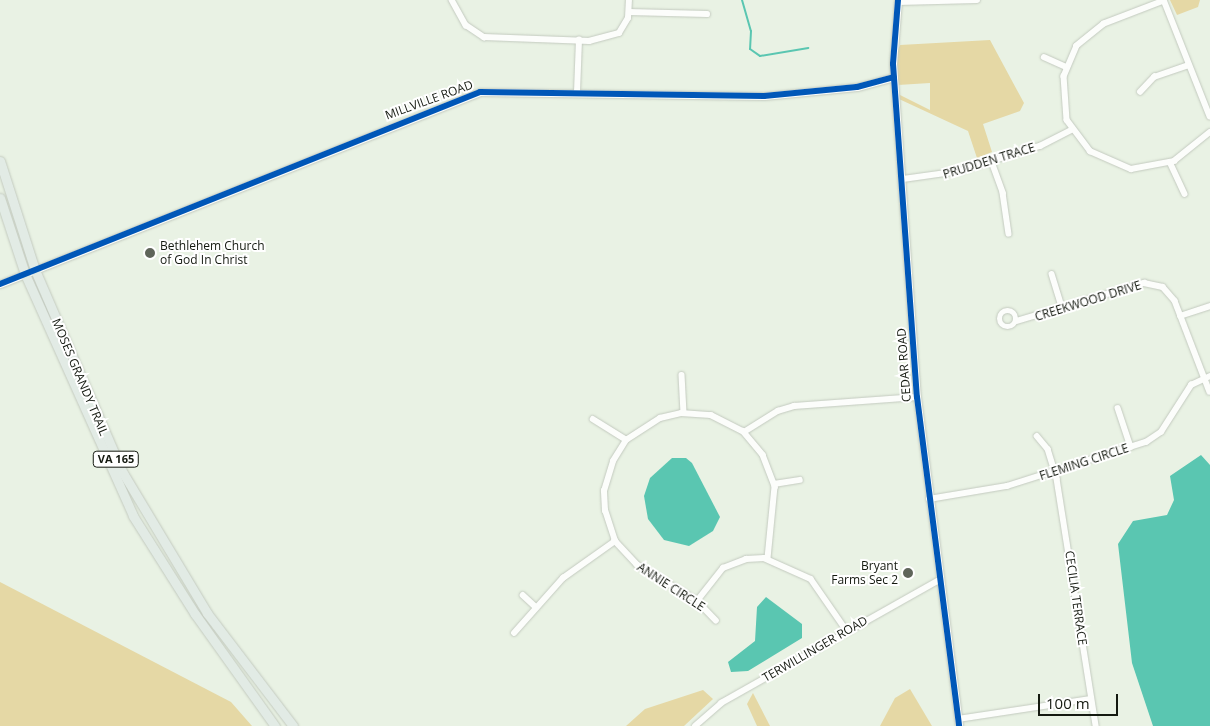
<!DOCTYPE html>
<html>
<head>
<meta charset="utf-8">
<style>
  body { margin:0 }
  #map { position:relative; width:1210px; height:726px; overflow:hidden; background:#e9f2e4; font-family:"Open Sans",sans-serif }
  div>[style] { position:absolute }
  [style*='--x'] { left:calc(var(--x)*1px); top:calc(var(--y)*1px); width:calc(var(--w)*1px); rotate:calc(var(--a)*1deg) }
  .green>* { inset:0; background:#e5d8a5 }
  .water>* { inset:0; background:#5ac6b1 }
  .stream>* { height:2px; margin:-1px; padding:0 1px; transform-origin:1px; border-radius:1px; background:#5ac6b1 }
  .roads { filter:drop-shadow(0 0 1px #c3cabf) drop-shadow(0 0 1px #c3cabf) }
  .minor>* { height:5.5px; margin:-2.75px; padding:0 2.75px; transform-origin:2.75px; border-radius:2.75px; background:#fcfdfb }
  .minor>.ring { margin:-2.75px; padding:0; box-sizing:content-box; background:none; border:5.5px solid #fcfdfb; border-radius:50% }
  .tertiary>* { height:7px; margin:-3.5px; padding:0 3.5px; transform-origin:3.5px; border-radius:3.5px; background:#fcfdfb }
  .primary>* { height:9px; margin:-4.5px; padding:0 4.5px; transform-origin:4.5px; border-radius:4.5px; background:#e2ebe5 }
  .cycleway>* { height:6px; margin:-3px; padding:0 3px; transform-origin:3px; border-radius:3px; background:#0057b8 }
  .dots>* { width:14px; height:14px; translate:-50% -50%; box-sizing:border-box; border:2px solid #fff; border-radius:50% }
  span { translate:-50% -50%; white-space:nowrap; text-align:center; line-height:1.15; -webkit-text-stroke:4px #fff; paint-order:stroke }
  .shield-label span { padding:1px 4px; background:#fff; border:1px solid; border-radius:4px; -webkit-text-stroke-width:0 }
  .shield-label { font-size:11px; color:#141910; font-weight:700 }
  .street-label { font-size:12px; color:#141910 }
  .poi-label { font-size:12px; color:#141910 }
  .left { translate:0 -50%; text-align:left }
  .right { translate:-100% -50%; text-align:right }
  .scale { position:absolute; left:1038px; top:694px; width:80px; height:22px; box-sizing:border-box; border:2px solid #141910; border-top:0; padding-left:6px; font-size:15px; line-height:18px; white-space:nowrap; color:#141910; -webkit-text-stroke:4px #fff; paint-order:stroke }
</style>
</head>
<body>
<div id="map">
  <div class="green">
    <i style="clip-path:polygon(1170px 0,1200px 0,1198px 7px,1177px 15px)"></i>
    <i style="clip-path:polygon(990px 40px,1024px 103px,1020px 111px,983px 124px,992px 152px,977px 158px,968px 131px,899px 99px,898px 94px,930px 110px,930px 83px,898px 85px,897px 52px,900px 45px)"></i>
    <i style="clip-path:polygon(0 582px,231px 702px,252px 726px,0 726px)"></i>
    <i style="clip-path:polygon(910px 689px,932px 726px,880px 726px,895px 698px)"></i>
    <i style="clip-path:polygon(703px 690px,713px 699px,684px 726px,626px 726px,645px 709px)"></i>
    <i style="clip-path:polygon(753px 693px,770px 726px,757px 726px,747px 704px)"></i>
  </div>
  <div class="water">
    <i style="clip-path:polygon(1201px 455px,1210px 465px,1210px 726px,1153px 726px,1132px 663px,1118px 544px,1133px 521px,1167px 515px,1174px 500px,1170px 476px)"></i>
    <i style="clip-path:polygon(672px 458px,686px 458px,692px 463px,720px 517px,713px 531px,689px 546px,664px 540px,648px 519px,644px 496px,650px 478px)"></i>
    <i style="clip-path:polygon(766px 597px,802px 624px,802px 638px,748px 671px,731px 672px,728px 662px,755px 641px,757px 607px)"></i>
  </div>
  <div class="stream">
    <i style="--x:742;--y:0;--w:32;--a:74"></i>
    <i style="--x:751;--y:31;--w:18;--a:93"></i>
    <i style="--x:750;--y:49;--w:12;--a:35"></i>
    <i style="--x:760;--y:56;--w:49;--a:-9.5"></i>
  </div>
  <div class="roads">
    <div class="minor">
      <i style="--x:452;--y:0;--w:29;--a:61"></i>
      <i style="--x:466;--y:25;--w:22;--a:34"></i>
      <i style="--x:484;--y:37;--w:105;--a:2.2"></i>
      <i style="--x:589;--y:41;--w:31;--a:-15"></i>
      <i style="--x:619;--y:33;--w:17;--a:-59"></i>
      <i style="--x:628;--y:18;--w:18;--a:-87"></i>
      <i style="--x:1164;--y:0;--w:125;--a:68.4"></i>
      <i style="--x:1164;--y:1;--w:64;--a:159"></i>
      <i style="--x:1104;--y:24;--w:35;--a:141"></i>
      <i style="--x:1077;--y:46;--w:33;--a:113"></i>
      <i style="--x:1064;--y:76;--w:44;--a:86.1"></i>
      <i style="--x:1067;--y:120;--w:39;--a:53"></i>
      <i style="--x:1090;--y:151;--w:45;--a:23.7"></i>
      <i style="--x:1131;--y:169;--w:44;--a:-10.5"></i>
      <i style="--x:1174;--y:161;--w:46;--a:-38.9"></i>
      <i style="--x:898;--y:2;--w:79;--a:-1.5"></i>
      <i style="--x:629;--y:12;--w:78;--a:1.5"></i>
      <i style="--x:1044;--y:57;--w:24;--a:24"></i>
      <i style="--x:577;--y:92;--w:52;--a:-87.8"></i>
      <i style="--x:1140;--y:92;--w:21;--a:-47"></i>
      <i style="--x:1154;--y:77;--w:36;--a:-19"></i>
      <i style="--x:992;--y:162;--w:33;--a:70"></i>
      <i style="--x:1003;--y:193;--w:41;--a:81.7"></i>
      <i style="--x:1170;--y:162;--w:35;--a:65"></i>
      <i style="--x:903;--y:179;--w:58;--a:-8"></i>
      <i style="--x:960;--y:171;--w:84;--a:-17.4"></i>
      <i style="--x:1040;--y:146;--w:36;--a:-27"></i>
      <i style="--x:1052;--y:274;--w:37;--a:73"></i>
      <i class="ring" style="left:1000px;top:311px;width:10.5px;height:10.5px"></i>
      <i style="--x:1180;--y:316;--w:32;--a:-18"></i>
      <i style="--x:1017;--y:321;--w:133;--a:-16.7"></i>
      <i style="--x:1144;--y:283;--w:19;--a:12"></i>
      <i style="--x:1163;--y:287;--w:18;--a:49"></i>
      <i style="--x:1175;--y:301;--w:97;--a:69"></i>
      <i style="--x:682;--y:375;--w:38;--a:87"></i>
      <i style="--x:1118;--y:408;--w:41;--a:71.6"></i>
      <i style="--x:593;--y:419;--w:39;--a:32"></i>
      <i style="--x:744;--y:432;--w:40;--a:-32"></i>
      <i style="--x:778;--y:411;--w:17;--a:-17"></i>
      <i style="--x:794;--y:406;--w:123;--a:-4.2"></i>
      <i style="--x:1037;--y:436;--w:17;--a:50"></i>
      <i style="--x:1048;--y:449;--w:31;--a:73"></i>
      <i style="--x:1057;--y:479;--w:250;--a:81"></i>
      <i style="--x:774;--y:484;--w:26;--a:-9"></i>
      <i style="--x:929;--y:499;--w:79;--a:-9.5"></i>
      <i style="--x:1007;--y:486;--w:146;--a:-17.6"></i>
      <i style="--x:1146;--y:442;--w:18;--a:-34"></i>
      <i style="--x:1161;--y:432;--w:56;--a:-57.4"></i>
      <i style="--x:1191;--y:385;--w:21;--a:-25"></i>
      <i style="--x:523;--y:595;--w:18;--a:43"></i>
      <i style="--x:697;--y:601;--w:42;--a:-51.8"></i>
      <i style="--x:723;--y:568;--w:25;--a:-21"></i>
      <i style="--x:746;--y:559;--w:18;--a:-3"></i>
      <i style="--x:764;--y:558;--w:51;--a:24.1"></i>
      <i style="--x:811;--y:579;--w:63;--a:55.3"></i>
      <i style="--x:716;--y:621;--w:28;--a:-134"></i>
      <i style="--x:697;--y:601;--w:70;--a:-149"></i>
      <i style="--x:637;--y:565;--w:33;--a:-133"></i>
      <i style="--x:615;--y:541;--w:32;--a:-108"></i>
      <i style="--x:605;--y:511;--w:20;--a:-93"></i>
      <i style="--x:604;--y:491;--w:31;--a:-73"></i>
      <i style="--x:613;--y:461;--w:25;--a:-58"></i>
      <i style="--x:626;--y:440;--w:40;--a:-32.9"></i>
      <i style="--x:660;--y:418;--w:22;--a:-13"></i>
      <i style="--x:681;--y:413;--w:30;--a:4"></i>
      <i style="--x:711;--y:415;--w:36;--a:27"></i>
      <i style="--x:743;--y:431;--w:31;--a:50"></i>
      <i style="--x:763;--y:455;--w:34;--a:69"></i>
      <i style="--x:775;--y:487;--w:72;--a:95.6"></i>
      <i style="--x:514;--y:633;--w:74;--a:-48.3"></i>
      <i style="--x:563;--y:578;--w:64;--a:-35.4"></i>
      <i style="--x:958;--y:719;--w:134;--a:-8.6"></i>
      <i style="--x:695;--y:726;--w:35;--a:-41"></i>
      <i style="--x:721;--y:703;--w:250;--a:-29.4"></i>
    </div>
    <div class="tertiary">
      <i style="--x:898;--y:0;--w:64;--a:94.5"></i>
      <i style="--x:893;--y:64;--w:334;--a:85.9"></i>
      <i style="--x:917;--y:397;--w:332;--a:82.7"></i>
      <i style="--x:0;--y:284;--w:517;--a:-21.8"></i>
      <i style="--x:480;--y:92;--w:284;--a:0.8"></i>
      <i style="--x:764;--y:96;--w:93;--a:-5.5"></i>
      <i style="--x:857;--y:87;--w:38;--a:-15"></i>
    </div>
    <div class="primary">
      <i style="--x:0;--y:161;--w:114;--a:72.2"></i>
      <i style="--x:35;--y:270;--w:221;--a:66.6"></i>
      <i style="--x:123;--y:473;--w:163;--a:59"></i>
      <i style="--x:207;--y:613;--w:142;--a:52.7"></i>
      <i style="--x:0;--y:198;--w:80;--a:71.8"></i>
      <i style="--x:25;--y:274;--w:265;--a:65.9"></i>
      <i style="--x:133;--y:516;--w:116;--a:57.7"></i>
      <i style="--x:195;--y:614;--w:138;--a:54.5"></i>
    </div>
  </div>
  <div class="cycleway">
    <i style="--x:898;--y:0;--w:64;--a:94.5"></i>
    <i style="--x:893;--y:64;--w:334;--a:85.9"></i>
    <i style="--x:917;--y:397;--w:332;--a:82.7"></i>
    <i style="--x:0;--y:284;--w:517;--a:-21.8"></i>
    <i style="--x:480;--y:92;--w:284;--a:0.8"></i>
    <i style="--x:764;--y:96;--w:93;--a:-5.5"></i>
    <i style="--x:857;--y:87;--w:38;--a:-15"></i>
  </div>
  <div class="dots">
    <i style="left:150px;top:253px;background:#5f655a"></i>
    <i style="left:908px;top:573px;background:#5f655a"></i>
  </div>
  <div class="shield-label">
    <span style="left:116px;top:459px">VA 165</span>
  </div>
  <div class="street-label">
    <span style="left:429px;top:100px;rotate:-20deg">MILLVILLE ROAD</span>
    <span style="left:989px;top:161px;rotate:-17deg">PRUDDEN TRACE</span>
    <span style="left:1088px;top:301px;rotate:-17deg">CREEKWOOD DRIVE</span>
    <span style="left:904px;top:365px;rotate:-94deg">CEDAR ROAD</span>
    <span style="left:80px;top:377px;rotate:67deg">MOSES GRANDY TRAIL</span>
    <span style="left:1084px;top:462px;rotate:-18deg">FLEMING CIRCLE</span>
    <span style="left:671px;top:587px;rotate:33deg">ANNIE CIRCLE</span>
    <span style="left:1076px;top:598px;rotate:82deg">CECILIA TERRACE</span>
    <span style="left:815px;top:649px;rotate:-30deg">TERWILLINGER ROAD</span>
  </div>
  <div class="poi-label">
    <span class="left" style="left:160px;top:253px">Bethlehem Church<br>of God In Christ</span>
    <span class="right" style="left:898px;top:573px">Bryant<br>Farms Sec 2</span>
  </div>
  <div class="scale">100 m</div>
</div>
</body>
</html>
